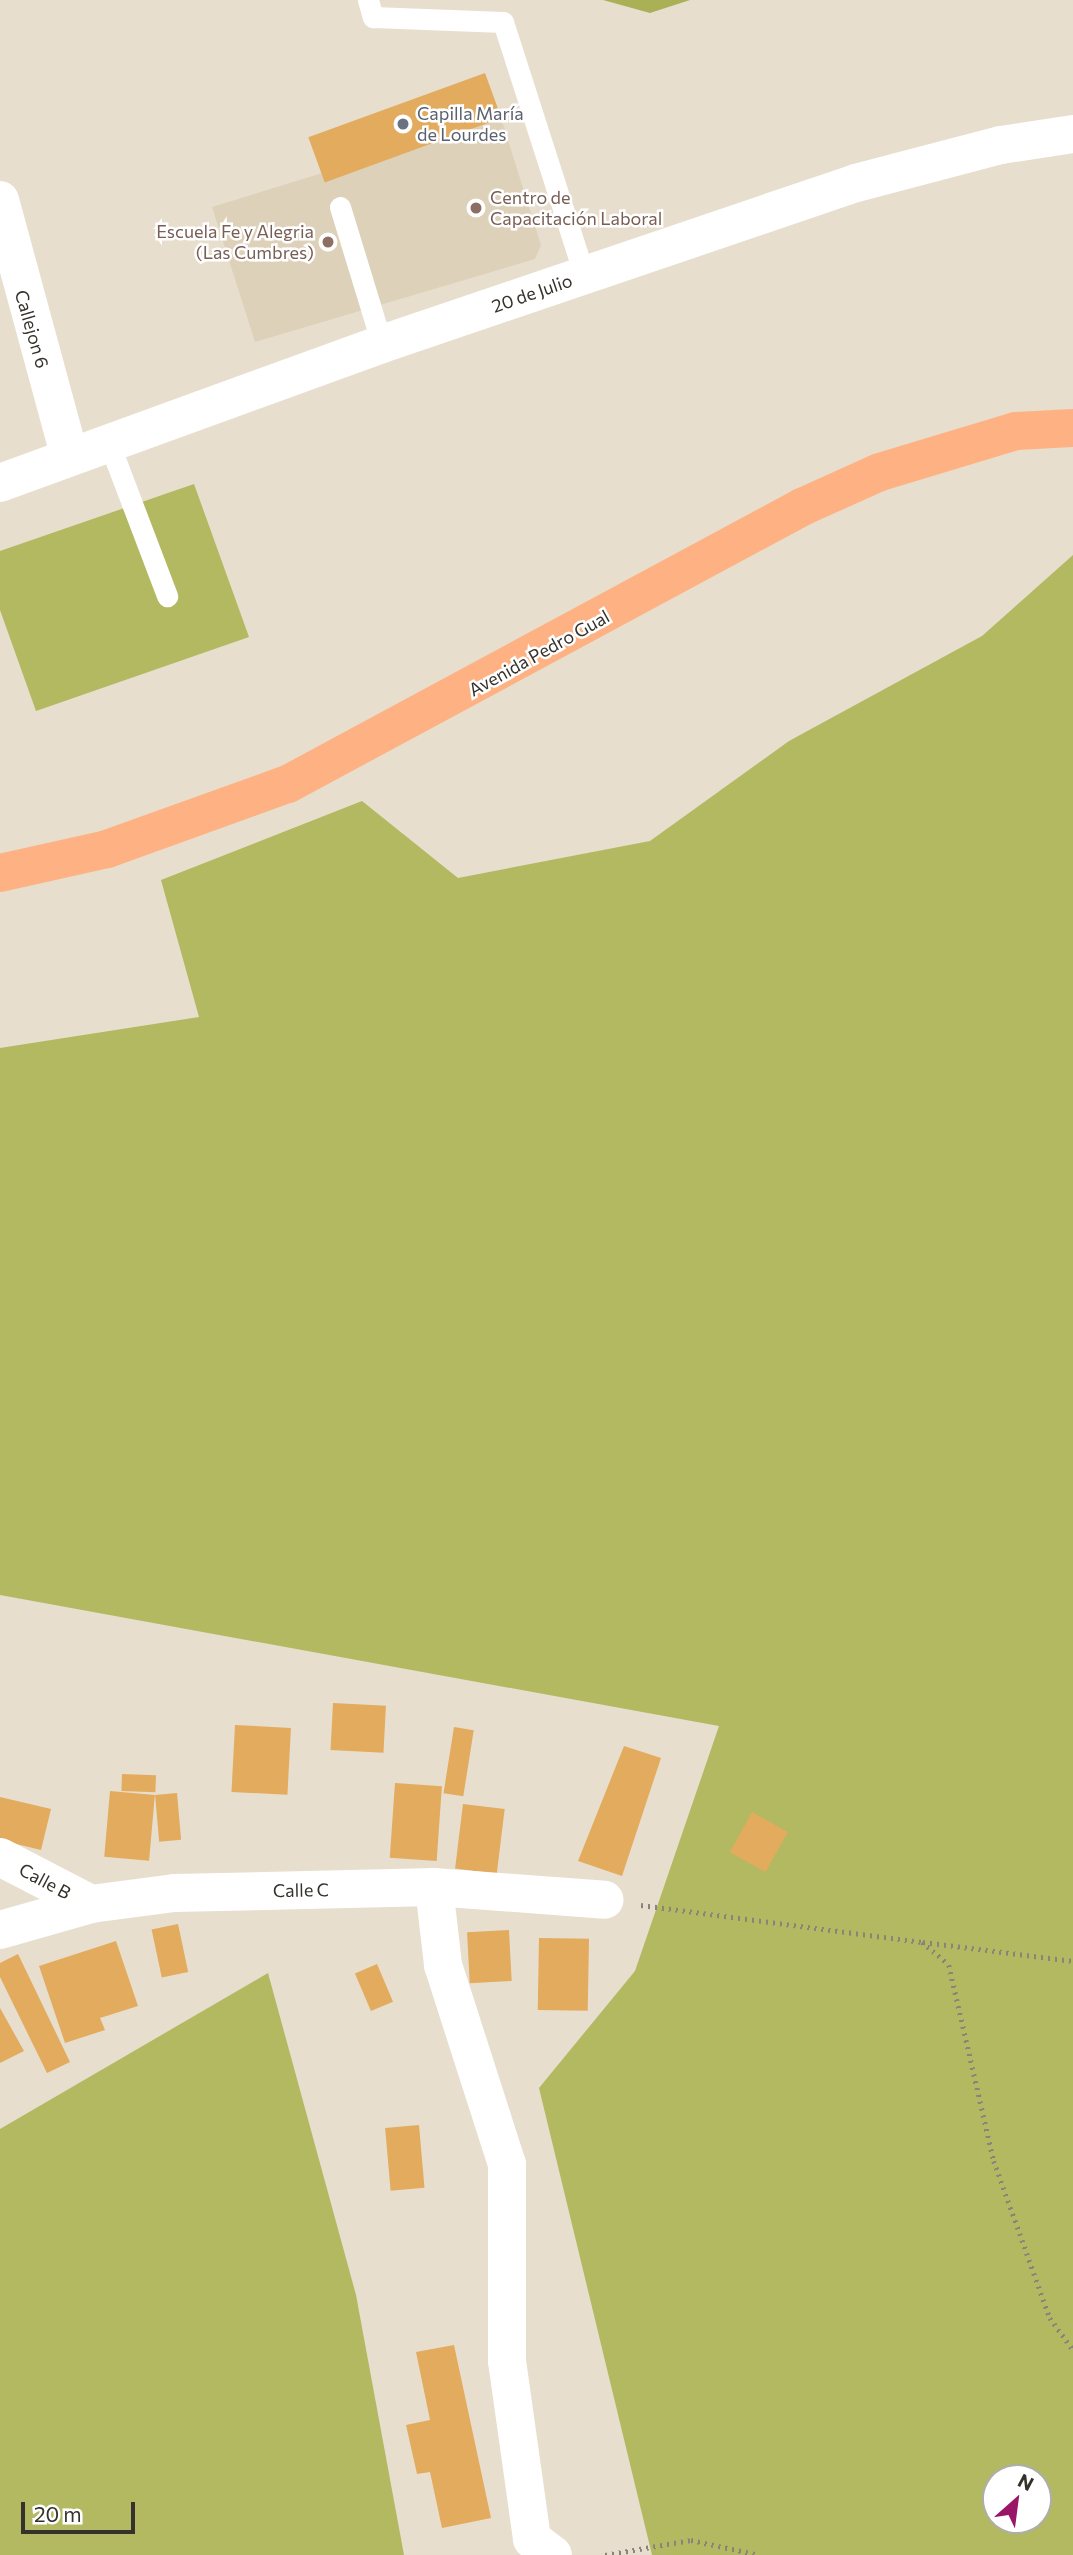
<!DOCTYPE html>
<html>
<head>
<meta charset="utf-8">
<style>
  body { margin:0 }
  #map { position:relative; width:1073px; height:2555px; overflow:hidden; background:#e7decd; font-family:Commissioner,sans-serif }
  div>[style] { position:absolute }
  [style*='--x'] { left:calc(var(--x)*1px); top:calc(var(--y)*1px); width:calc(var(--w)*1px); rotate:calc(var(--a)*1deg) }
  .built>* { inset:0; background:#ded1ba }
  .green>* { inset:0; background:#b2b960 }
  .forest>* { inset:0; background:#a9b055 }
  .building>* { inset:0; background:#e3ab5e; transform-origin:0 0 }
  .path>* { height:4.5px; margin-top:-2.25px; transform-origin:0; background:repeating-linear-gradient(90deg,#8a8478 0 2px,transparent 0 7px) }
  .service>* { height:21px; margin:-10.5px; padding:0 10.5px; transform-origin:10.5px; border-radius:10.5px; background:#fff }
  .minor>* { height:38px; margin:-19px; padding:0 19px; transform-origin:19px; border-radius:19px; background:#fff }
  .trunk>* { height:38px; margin:-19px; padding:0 19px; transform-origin:19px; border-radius:19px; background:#feb283 }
  .dots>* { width:19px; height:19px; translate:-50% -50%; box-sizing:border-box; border:4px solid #fff; border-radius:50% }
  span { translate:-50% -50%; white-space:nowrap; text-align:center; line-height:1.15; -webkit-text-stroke:5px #fff; paint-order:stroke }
  .worship-label { font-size:18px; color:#5b616d }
  .left { translate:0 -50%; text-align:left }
  .education-label { font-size:18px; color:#785e54 }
  .right { translate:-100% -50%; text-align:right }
  .street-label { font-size:18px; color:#35322b }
  .north { position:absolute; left:982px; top:2464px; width:70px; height:70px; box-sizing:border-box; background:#fff; border:2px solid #aeadaa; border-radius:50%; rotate:28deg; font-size:19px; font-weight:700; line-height:28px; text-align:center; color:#35322b }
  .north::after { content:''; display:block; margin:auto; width:24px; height:32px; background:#9a1568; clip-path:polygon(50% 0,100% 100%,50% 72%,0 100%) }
  .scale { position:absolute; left:21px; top:2502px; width:114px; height:32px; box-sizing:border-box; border:4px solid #35322b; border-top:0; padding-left:9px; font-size:21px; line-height:24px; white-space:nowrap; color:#35322b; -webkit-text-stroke:5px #fff; paint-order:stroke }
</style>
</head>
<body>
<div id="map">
  <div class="built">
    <i style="clip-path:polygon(501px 118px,541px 245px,535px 259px,255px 342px,212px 207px)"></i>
  </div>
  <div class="green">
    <i style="clip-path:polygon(194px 484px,249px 637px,36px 711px,0 610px,0 551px)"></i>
    <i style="clip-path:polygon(evenodd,1073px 555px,1073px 2555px,652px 2555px,539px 2088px,635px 1971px,719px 1726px,0 1595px,0 1048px,199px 1017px,161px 880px,362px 801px,458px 878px,650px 841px,789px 741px,982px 636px,1073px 555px,996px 2478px,1038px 2478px,1038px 2520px,996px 2520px,996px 2478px)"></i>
    <i style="clip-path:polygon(268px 1973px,356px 2295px,404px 2555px,0 2555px,0 2129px)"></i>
  </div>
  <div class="forest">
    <i style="clip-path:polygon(603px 0,690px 0,650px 13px)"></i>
  </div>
  <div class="building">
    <i style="left:485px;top:73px;width:48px;height:188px;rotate:70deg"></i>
    <i style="left:333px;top:1703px;width:53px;height:47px;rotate:3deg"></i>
    <i style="left:235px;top:1725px;width:56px;height:67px;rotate:3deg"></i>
    <i style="left:454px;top:1727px;width:20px;height:67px;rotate:9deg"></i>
    <i style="clip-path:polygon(624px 1746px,661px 1758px,622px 1876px,578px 1861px)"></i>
    <i style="left:122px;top:1774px;width:34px;height:17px;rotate:2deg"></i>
    <i style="left:395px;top:1783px;width:47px;height:75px;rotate:4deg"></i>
    <i style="left:110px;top:1791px;width:45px;height:66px;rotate:5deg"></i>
    <i style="left:177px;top:1793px;width:47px;height:22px;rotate:85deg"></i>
    <i style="clip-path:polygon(0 1797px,51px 1809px,41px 1850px,0 1840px)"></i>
    <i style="left:463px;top:1804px;width:42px;height:65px;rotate:7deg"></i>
    <i style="left:752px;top:1812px;width:41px;height:46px;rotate:29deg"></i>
    <i style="left:178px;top:1924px;width:49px;height:27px;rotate:78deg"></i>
    <i style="left:509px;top:1930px;width:51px;height:42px;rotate:87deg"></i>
    <i style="left:539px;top:1938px;width:50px;height:72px;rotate:1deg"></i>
    <i style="clip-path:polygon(116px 1941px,138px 2006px,100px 2018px,105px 2030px,65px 2043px,39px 1966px)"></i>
    <i style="clip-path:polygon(18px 1954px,70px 2062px,47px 2073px,0 1977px,0 1963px)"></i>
    <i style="left:377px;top:1964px;width:41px;height:24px;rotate:67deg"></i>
    <i style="clip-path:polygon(0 2008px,24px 2051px,0 2063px)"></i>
    <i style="left:419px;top:2125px;width:63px;height:34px;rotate:85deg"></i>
    <i style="clip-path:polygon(454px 2345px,491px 2518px,442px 2528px,430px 2472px,417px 2474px,406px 2425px,430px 2420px,416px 2352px)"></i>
  </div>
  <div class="path">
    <i style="--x:641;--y:1905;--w:283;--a:7.5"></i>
    <i style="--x:922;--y:1942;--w:35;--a:40"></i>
    <i style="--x:949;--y:1965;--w:201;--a:77.1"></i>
    <i style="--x:994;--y:2161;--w:167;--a:70.4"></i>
    <i style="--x:1050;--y:2318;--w:39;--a:54"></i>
    <i style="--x:923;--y:1942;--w:151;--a:7.2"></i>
    <i style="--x:605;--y:2555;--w:87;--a:-9.9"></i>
    <i style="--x:691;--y:2540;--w:70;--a:12.4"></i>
  </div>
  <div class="service">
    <i style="--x:368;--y:0;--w:18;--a:74"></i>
    <i style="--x:373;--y:17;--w:130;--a:2.2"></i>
    <i style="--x:503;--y:22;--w:266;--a:72.2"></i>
    <i style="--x:340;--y:207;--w:143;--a:73"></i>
    <i style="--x:109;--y:443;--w:164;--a:69.2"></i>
  </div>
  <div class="minor">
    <i style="--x:0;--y:200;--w:266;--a:74.8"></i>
    <i style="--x:0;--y:483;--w:407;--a:-20"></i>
    <i style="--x:382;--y:344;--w:501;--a:-18.76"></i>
    <i style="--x:856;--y:183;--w:150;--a:-14.7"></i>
    <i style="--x:1001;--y:145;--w:73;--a:-8.7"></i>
    <i style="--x:0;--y:1857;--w:102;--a:27.3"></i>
    <i style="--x:434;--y:1887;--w:79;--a:83.4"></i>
    <i style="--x:443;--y:1965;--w:209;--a:72.2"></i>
    <i style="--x:507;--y:2164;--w:197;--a:90"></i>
    <i style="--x:507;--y:2361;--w:180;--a:82"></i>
    <i style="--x:532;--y:2539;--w:26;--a:37"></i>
    <i style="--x:0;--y:1930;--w:95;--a:-15.9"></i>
    <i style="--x:91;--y:1904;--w:84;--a:-7.5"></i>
    <i style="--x:174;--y:1893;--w:260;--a:-1.3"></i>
    <i style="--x:434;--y:1887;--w:171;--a:4.3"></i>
  </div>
  <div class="trunk">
    <i style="--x:0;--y:873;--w:110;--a:-12.6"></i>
    <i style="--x:107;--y:849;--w:192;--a:-19.8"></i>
    <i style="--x:288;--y:784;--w:584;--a:-28.32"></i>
    <i style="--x:802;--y:507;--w:85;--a:-24.2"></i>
    <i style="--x:880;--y:472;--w:142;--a:-16.8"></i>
    <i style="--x:1016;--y:431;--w:57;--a:-3"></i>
  </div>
  <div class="dots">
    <i style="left:403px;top:124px;background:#6b7280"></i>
    <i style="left:476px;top:208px;background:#8d6e63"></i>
    <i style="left:328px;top:242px;background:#8d6e63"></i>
  </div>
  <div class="worship-label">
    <span class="left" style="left:417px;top:124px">Capilla María<br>de Lourdes</span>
  </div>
  <div class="education-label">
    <span class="left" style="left:490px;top:208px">Centro de<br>Capacitación Laboral</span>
    <span class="right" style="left:314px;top:242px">Escuela Fe y Alegria<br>(Las Cumbres)</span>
  </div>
  <div class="street-label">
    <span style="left:532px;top:293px;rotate:-19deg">20 de Julio</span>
    <span style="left:32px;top:329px;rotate:74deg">Callejon 6</span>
    <span style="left:539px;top:653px;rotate:-29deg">Avenida Pedro Gual</span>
    <span style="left:45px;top:1881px;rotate:28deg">Calle B</span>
    <span style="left:301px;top:1890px;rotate:-1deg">Calle C</span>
  </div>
  <div class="north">N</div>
  <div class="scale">20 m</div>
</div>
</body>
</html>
